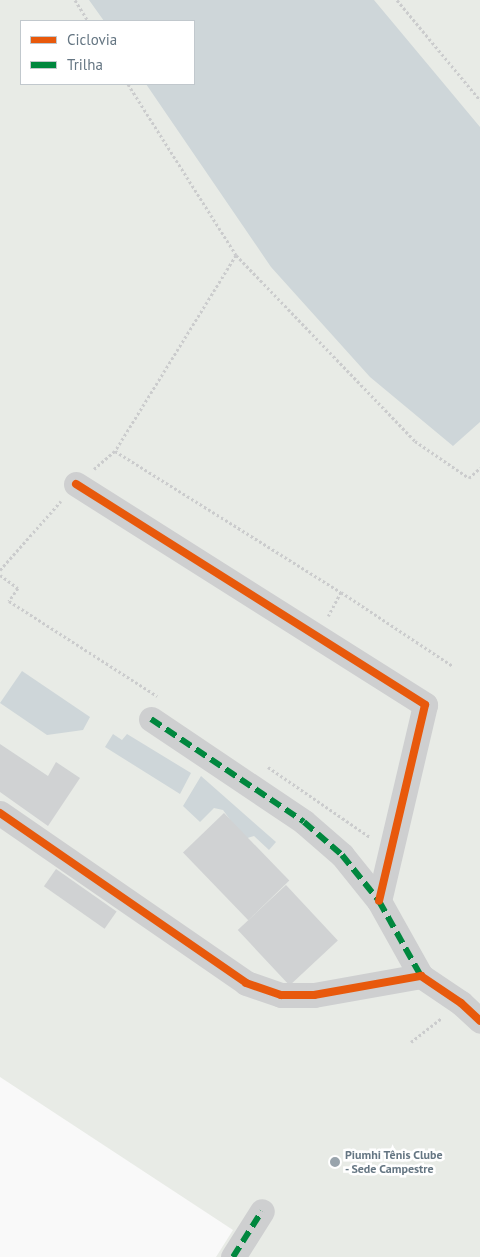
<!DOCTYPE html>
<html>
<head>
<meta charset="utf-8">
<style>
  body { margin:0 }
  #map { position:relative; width:480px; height:1257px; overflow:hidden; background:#f9f9f9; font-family:"PT Sans",sans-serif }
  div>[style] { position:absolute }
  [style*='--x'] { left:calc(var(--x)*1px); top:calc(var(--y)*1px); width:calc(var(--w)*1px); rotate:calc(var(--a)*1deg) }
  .green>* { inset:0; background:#e8ebe6 }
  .water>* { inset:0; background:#ced6d9 }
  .building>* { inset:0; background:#d0d2d3; transform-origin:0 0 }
  .path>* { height:3px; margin-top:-1.5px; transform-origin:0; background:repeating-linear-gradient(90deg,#cbcccd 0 2.5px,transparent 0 5px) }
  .minor>* { height:25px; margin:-12.5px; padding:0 12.5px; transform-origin:12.5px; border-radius:12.5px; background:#cecfd0 }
  .quiet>* { height:6px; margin-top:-3px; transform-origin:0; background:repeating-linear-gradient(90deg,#00873e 0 12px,transparent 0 18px) }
  .cycleway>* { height:8px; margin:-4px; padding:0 4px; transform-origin:4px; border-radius:4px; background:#e8590c }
  .dots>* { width:14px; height:14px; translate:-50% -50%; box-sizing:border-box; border:2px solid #fff; border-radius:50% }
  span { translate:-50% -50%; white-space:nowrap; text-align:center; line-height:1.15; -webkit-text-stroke:5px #fff; paint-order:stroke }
  .poi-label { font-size:12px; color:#657683; font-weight:700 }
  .left { translate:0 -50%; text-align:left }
  .legend { position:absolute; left:20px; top:20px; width:175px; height:65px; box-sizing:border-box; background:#fff; border:1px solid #c1c8cd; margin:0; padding:6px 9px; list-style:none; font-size:15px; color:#657683 }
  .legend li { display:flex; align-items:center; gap:10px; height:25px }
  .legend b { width:25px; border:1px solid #c1c8cd }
</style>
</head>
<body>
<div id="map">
  <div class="green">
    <i style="clip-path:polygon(evenodd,0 0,480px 0,480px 1257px,216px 1257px,233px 1230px,0 1077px,0 0,21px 21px,194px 21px,194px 84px,21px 84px,21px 21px)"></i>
  </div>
  <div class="water">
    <i style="clip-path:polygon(89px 0,374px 0,480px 127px,480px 422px,453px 446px,370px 377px,271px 267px,146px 84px,194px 84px,194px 21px,104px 21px)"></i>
    <i style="clip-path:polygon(22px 671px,90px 717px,83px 730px,47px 735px,0 703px)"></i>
    <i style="clip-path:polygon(113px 734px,122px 740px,127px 734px,191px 773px,180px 794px,105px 747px)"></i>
    <i style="clip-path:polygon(201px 776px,276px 842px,269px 850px,254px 836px,244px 839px,223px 810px,214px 808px,200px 822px,183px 806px)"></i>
  </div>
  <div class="building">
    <i style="clip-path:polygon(0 744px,48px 776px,56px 762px,80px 778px,48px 826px,0 792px)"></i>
    <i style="left:224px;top:813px;width:94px;height:57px;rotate:46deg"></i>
    <i style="left:56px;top:869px;width:74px;height:21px;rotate:35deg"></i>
    <i style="left:286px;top:885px;width:76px;height:66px;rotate:47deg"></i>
  </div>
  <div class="path">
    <i style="--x:75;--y:0;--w:25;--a:58"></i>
    <i style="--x:397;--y:0;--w:130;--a:50.3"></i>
    <i style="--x:128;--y:84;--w:202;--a:57.7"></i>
    <i style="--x:236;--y:255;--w:258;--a:46.1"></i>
    <i style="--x:415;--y:441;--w:65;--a:34.4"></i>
    <i style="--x:469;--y:478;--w:15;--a:-42"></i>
    <i style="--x:236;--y:255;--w:230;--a:121.7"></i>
    <i style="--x:115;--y:451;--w:266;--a:32"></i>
    <i style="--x:341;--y:592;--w:27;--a:118"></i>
    <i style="--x:94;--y:469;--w:28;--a:-41"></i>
    <i style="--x:0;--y:570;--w:92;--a:-48.5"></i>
    <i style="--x:0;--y:575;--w:22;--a:36"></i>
    <i style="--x:18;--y:588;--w:16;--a:125"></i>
    <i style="--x:9;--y:601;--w:176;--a:32.7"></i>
    <i style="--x:341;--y:592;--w:134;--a:33.5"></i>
    <i style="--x:268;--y:767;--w:124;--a:34.5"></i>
    <i style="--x:411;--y:1042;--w:39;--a:-38"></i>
  </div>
  <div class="minor">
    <i style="--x:76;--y:484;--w:413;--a:32.3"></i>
    <i style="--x:425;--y:705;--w:201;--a:103.2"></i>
    <i style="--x:151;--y:719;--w:184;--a:33.9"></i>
    <i style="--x:304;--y:822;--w:50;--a:41"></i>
    <i style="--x:342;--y:855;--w:59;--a:51.2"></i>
    <i style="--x:379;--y:901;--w:86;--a:60.8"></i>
    <i style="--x:0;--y:813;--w:299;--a:34.6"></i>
    <i style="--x:246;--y:983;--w:37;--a:19"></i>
    <i style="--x:281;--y:995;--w:33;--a:0"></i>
    <i style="--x:314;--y:995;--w:109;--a:-10.1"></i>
    <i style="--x:421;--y:976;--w:48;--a:34"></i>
    <i style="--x:461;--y:1003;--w:26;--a:43"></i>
    <i style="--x:233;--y:1257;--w:54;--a:-57.8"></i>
  </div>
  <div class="quiet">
    <i style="--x:151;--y:719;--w:184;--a:33.9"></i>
    <i style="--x:304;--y:822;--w:50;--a:41"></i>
    <i style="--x:342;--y:855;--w:59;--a:51.2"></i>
    <i style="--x:379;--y:901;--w:86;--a:60.8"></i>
    <i style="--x:233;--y:1257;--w:54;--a:-57.8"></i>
  </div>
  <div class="cycleway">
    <i style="--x:76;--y:484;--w:413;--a:32.3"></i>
    <i style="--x:425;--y:705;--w:201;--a:103.2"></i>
    <i style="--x:0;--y:813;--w:299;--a:34.6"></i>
    <i style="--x:246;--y:983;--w:37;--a:19"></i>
    <i style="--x:281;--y:995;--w:33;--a:0"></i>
    <i style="--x:314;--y:995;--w:109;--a:-10.1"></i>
    <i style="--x:421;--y:976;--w:48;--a:34"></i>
    <i style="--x:461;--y:1003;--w:26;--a:43"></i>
  </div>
  <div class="dots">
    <i style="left:335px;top:1162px;background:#99a4ac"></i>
  </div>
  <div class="poi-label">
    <span class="left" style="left:345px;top:1162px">Piumhi Tênis Clube<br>- Sede Campestre</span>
  </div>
  <ul class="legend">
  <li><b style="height:6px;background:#e8590c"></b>Ciclovia</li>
  <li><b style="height:6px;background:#00873e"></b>Trilha</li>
  </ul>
</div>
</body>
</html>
